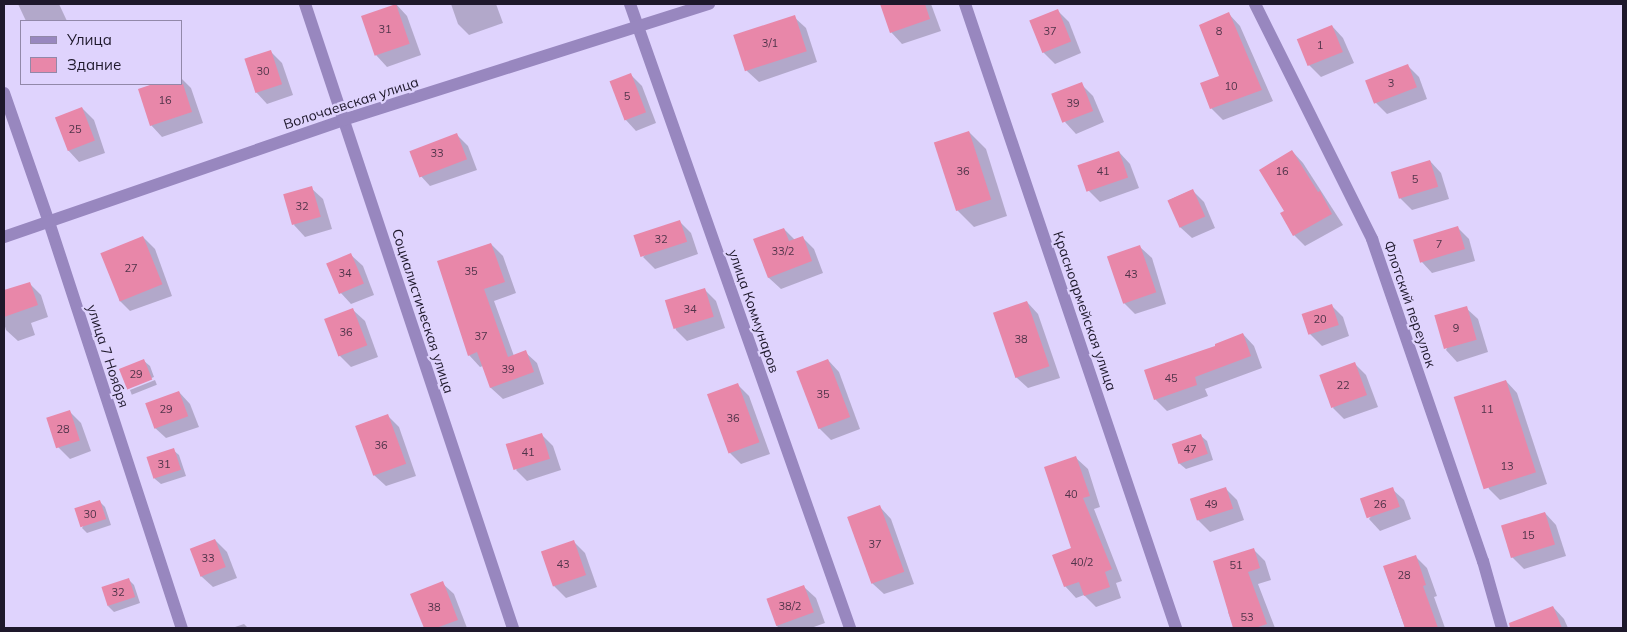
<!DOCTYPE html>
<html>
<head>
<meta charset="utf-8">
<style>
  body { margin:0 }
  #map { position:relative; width:1627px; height:632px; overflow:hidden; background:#dfd3fd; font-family:Mulish,sans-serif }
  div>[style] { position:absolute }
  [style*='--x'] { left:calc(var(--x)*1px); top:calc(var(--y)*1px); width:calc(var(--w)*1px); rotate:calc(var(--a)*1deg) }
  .shadow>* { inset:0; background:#0003; transform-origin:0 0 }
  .building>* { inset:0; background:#e887a9; transform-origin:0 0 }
  .minor>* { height:12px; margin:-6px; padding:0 6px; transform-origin:6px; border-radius:6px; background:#9887bf }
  span { translate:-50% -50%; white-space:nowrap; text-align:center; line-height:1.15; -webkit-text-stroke:4.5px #dfd3fd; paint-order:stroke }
  .number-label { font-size:11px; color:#50344a }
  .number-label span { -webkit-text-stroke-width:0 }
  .street-label { font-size:14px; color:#1e182b }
  .frame { position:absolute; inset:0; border:5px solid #1e182b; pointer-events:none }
  .legend { position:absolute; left:20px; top:20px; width:162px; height:65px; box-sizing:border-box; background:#dfd3fd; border:1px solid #9288a9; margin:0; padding:6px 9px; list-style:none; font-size:15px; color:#1e182b }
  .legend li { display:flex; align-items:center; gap:10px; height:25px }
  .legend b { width:25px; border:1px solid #9288a9 }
</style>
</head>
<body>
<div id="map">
  <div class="shadow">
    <i style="clip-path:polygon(18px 4px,59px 4px,67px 21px,26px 21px)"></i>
    <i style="clip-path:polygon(396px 4px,407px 16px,421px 55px,387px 67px,376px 55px)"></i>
    <i style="clip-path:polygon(451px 4px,496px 4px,503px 23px,469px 35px,458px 24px)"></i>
    <i style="clip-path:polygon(881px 4px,931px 4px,941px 31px,902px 44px,891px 32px)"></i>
    <i style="clip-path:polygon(1058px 11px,1069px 22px,1081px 53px,1055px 64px,1043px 52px)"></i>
    <i style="clip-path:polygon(1229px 14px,1240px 26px,1273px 101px,1223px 120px,1211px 108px,1220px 76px)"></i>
    <i style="clip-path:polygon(794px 17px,806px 28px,817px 62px,759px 82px,747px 71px,736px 37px)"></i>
    <i style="clip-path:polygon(1332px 26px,1343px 38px,1354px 63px,1321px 77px,1309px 65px)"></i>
    <i style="clip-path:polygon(270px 51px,282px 63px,293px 95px,267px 104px,256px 92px)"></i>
    <i style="clip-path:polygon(1407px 65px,1419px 77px,1427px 99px,1387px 114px,1375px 102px)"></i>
    <i style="clip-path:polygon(630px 74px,642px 86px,656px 123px,636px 131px,625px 119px)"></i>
    <i style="clip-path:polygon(181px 78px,191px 88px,203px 123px,162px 137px,151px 125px,139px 90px,157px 84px,181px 84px)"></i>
    <i style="clip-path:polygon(1081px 84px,1093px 96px,1104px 122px,1076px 134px,1065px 122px)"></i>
    <i style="clip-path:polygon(82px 108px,94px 120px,105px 153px,79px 162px,68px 150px)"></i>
    <i style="clip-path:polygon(969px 132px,986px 149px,1007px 216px,974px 227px,957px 210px)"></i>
    <i style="clip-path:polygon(456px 134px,468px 146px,477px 170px,430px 186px,419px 174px)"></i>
    <i style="clip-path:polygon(1292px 151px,1303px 163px,1343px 225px,1305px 246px,1294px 235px,1286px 212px)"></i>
    <i style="clip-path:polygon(1119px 152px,1130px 164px,1139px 188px,1100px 202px,1089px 191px,1080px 166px)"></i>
    <i style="clip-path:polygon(1430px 161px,1441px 173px,1449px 199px,1412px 210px,1400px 198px)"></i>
    <i style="clip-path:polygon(311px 188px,323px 199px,332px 229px,305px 237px,294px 225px)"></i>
    <i style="clip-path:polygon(1192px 190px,1204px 202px,1215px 228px,1192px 238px,1180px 227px,1169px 200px)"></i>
    <i style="clip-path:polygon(679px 221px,691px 233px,698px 254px,655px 269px,643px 257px)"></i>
    <i style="clip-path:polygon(1458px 228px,1469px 239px,1475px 261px,1432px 273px,1421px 261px)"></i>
    <i style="clip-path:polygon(784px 229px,795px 240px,802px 237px,814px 249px,823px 273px,781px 289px,769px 278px,755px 240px)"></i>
    <i style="clip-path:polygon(143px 237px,155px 249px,172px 296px,130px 311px,119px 300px)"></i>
    <i style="clip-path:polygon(491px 244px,503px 256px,516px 293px,494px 301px,514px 356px,525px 352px,537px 363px,544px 384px,503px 399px,491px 388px,483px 366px,480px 367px,469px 355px)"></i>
    <i style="clip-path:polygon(1140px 247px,1152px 258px,1166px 304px,1135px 314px,1123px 302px)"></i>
    <i style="clip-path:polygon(351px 255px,363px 266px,374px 295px,351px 304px,340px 292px)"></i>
    <i style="clip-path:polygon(29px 283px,41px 295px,48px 317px,31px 323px,35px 335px,18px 341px,6px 330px,4px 323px,4px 300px)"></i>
    <i style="clip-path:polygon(704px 289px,716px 301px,725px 328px,687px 341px,676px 330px,667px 302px)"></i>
    <i style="clip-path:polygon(1027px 302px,1038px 314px,1060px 378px,1028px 388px,1016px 377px,995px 313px)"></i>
    <i style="clip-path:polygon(1331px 305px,1343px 317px,1349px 336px,1322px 346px,1310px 334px)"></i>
    <i style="clip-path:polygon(1466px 308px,1478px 319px,1488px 352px,1457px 362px,1446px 350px)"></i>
    <i style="clip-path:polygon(353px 310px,365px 321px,378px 357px,351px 367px,339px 355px)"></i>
    <i style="clip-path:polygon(1243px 334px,1254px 346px,1262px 368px,1205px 389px,1208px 396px,1167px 411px,1155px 399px,1217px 347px)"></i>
    <i style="clip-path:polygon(828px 360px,839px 372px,860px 429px,831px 440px,819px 428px)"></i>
    <i style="clip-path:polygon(144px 361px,150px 366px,154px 377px,129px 387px,129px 389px)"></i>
    <i style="clip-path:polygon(1354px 363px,1366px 375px,1378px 407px,1344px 419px,1333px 408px)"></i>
    <i style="left:155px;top:380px;width:5px;height:27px;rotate:68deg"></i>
    <i style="clip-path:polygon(1506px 381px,1517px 393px,1547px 484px,1500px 500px,1489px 489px,1455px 398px)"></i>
    <i style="clip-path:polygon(738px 385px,749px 396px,770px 454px,741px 464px,730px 453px)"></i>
    <i style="clip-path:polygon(179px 392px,190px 404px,199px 427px,166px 438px,154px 427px)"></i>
    <i style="clip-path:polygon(69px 411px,81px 423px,91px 451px,70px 459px,58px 447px)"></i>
    <i style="clip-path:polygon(387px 415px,399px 427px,416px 476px,386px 486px,374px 475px,357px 426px)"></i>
    <i style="clip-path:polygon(541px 434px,553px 446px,561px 470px,527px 481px,516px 470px)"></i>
    <i style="clip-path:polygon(1201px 436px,1207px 441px,1213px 460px,1186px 469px,1180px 464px,1174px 445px)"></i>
    <i style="clip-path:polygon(173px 450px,179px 455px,186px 476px,161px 484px,155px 479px,148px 459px)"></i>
    <i style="clip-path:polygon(1076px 458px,1088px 469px,1100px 507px,1094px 509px,1122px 581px,1116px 583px,1121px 598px,1096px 607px,1084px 595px,1076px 598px,1065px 586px,1072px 549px)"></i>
    <i style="clip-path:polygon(1225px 488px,1237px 500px,1244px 520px,1210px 532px,1198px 520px)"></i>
    <i style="clip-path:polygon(1392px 489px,1404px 500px,1411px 519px,1380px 531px,1369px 519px)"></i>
    <i style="clip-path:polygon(99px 501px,105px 507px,111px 525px,87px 533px,82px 528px)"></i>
    <i style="clip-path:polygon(880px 507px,891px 519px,914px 584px,884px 594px,872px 583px,849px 518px)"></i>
    <i style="clip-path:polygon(1545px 513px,1556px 525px,1566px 556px,1524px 569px,1512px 557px)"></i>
    <i style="clip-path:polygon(215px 540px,227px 552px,237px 578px,213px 587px,201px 576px,191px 549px)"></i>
    <i style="clip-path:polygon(573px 541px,585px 553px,597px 587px,566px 598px,554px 586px)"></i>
    <i style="clip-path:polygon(1253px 549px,1265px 561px,1271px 580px,1258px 584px,1275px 628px,1234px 628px,1228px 612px)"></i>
    <i style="clip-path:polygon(1415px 556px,1427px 568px,1437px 596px,1434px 597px,1445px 628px,1405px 628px,1384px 567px)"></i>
    <i style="clip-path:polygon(128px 579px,134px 585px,140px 603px,114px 612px,108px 606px)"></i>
    <i style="clip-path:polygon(442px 583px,454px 594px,467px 628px,425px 628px,412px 594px)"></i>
    <i style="clip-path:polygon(804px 587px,816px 598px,825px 623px,811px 628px,779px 628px,776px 625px)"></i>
    <i style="clip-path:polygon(1553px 607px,1564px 619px,1568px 628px,1536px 628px,1531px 616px)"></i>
    <i style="clip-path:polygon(244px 624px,248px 628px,232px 628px)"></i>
  </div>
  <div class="building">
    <i style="left:396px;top:4px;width:42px;height:37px;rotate:71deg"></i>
    <i style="clip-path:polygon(880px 4px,925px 4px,930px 19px,890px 33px)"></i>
    <i style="left:1058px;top:9px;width:35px;height:31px;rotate:68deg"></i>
    <i style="clip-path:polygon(1229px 12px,1262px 90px,1210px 109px,1200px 83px,1219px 76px,1199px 25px)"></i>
    <i style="left:795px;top:15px;width:38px;height:65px;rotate:72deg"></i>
    <i style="left:1332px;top:25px;width:29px;height:38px;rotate:68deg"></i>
    <i style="left:271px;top:50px;width:36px;height:28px;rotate:72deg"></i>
    <i style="left:1408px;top:64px;width:25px;height:46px;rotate:69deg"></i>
    <i style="left:631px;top:73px;width:42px;height:23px;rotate:69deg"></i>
    <i style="left:1082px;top:82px;width:31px;height:33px;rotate:69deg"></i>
    <i style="clip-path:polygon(153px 84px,183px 84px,192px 112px,150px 126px,138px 89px)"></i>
    <i style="left:82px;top:107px;width:36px;height:29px;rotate:69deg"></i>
    <i style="left:969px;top:131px;width:72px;height:37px;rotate:72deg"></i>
    <i style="left:457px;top:133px;width:28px;height:51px;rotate:69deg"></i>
    <i style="clip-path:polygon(1292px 150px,1318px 192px,1320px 191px,1332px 214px,1293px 236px,1280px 213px,1284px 211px,1259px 170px)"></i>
    <i style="left:1119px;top:151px;width:28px;height:44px;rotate:71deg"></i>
    <i style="left:1430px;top:160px;width:28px;height:41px;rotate:73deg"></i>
    <i style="left:312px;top:186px;width:32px;height:30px;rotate:74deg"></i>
    <i style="left:1193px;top:189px;width:30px;height:28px;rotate:66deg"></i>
    <i style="left:680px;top:220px;width:23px;height:49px;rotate:72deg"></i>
    <i style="left:1458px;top:226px;width:24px;height:47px;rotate:73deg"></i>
    <i style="clip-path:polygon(784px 228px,789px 241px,803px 236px,812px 261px,768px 278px,753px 239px)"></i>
    <i style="left:143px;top:236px;width:52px;height:46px;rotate:68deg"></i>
    <i style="clip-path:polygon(491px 243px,505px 282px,484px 289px,508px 357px,526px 350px,534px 372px,490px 388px,477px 352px,468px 356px,437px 261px)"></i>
    <i style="left:1140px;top:245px;width:50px;height:35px;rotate:71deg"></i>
    <i style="left:351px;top:253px;width:33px;height:27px;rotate:67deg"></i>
    <i style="clip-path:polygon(30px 282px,38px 305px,4px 317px,4px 290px)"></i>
    <i style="left:705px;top:288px;width:30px;height:42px;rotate:73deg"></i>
    <i style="left:1027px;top:301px;width:69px;height:36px;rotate:71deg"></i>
    <i style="left:1332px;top:304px;width:22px;height:32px;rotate:72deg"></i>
    <i style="left:1467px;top:306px;width:35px;height:34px;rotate:74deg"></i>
    <i style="left:353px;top:308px;width:40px;height:31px;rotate:69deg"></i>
    <i style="clip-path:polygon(1243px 333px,1251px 356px,1195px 377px,1197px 385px,1154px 400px,1144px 370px,1215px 346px,1215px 344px)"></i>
    <i style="left:144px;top:359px;width:22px;height:27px;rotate:68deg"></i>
    <i style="left:828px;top:359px;width:62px;height:34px;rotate:69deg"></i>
    <i style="left:1355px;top:362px;width:35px;height:38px;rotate:70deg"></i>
    <i style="left:1506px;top:380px;width:97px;height:55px;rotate:72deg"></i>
    <i style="left:738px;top:383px;width:63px;height:33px;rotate:70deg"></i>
    <i style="left:179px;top:391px;width:27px;height:36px;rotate:70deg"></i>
    <i style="left:70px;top:410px;width:32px;height:25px;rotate:72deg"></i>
    <i style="left:388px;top:414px;width:53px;height:35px;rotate:70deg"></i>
    <i style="left:542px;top:433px;width:27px;height:38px;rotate:73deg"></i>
    <i style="left:1201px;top:434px;width:21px;height:31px;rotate:71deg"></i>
    <i style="left:174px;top:448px;width:23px;height:29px;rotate:72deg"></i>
    <i style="clip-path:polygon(1076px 456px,1090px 496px,1083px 498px,1112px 569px,1105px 572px,1110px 587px,1084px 596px,1079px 582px,1064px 587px,1052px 555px,1071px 548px,1044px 467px)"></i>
    <i style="left:1226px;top:487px;width:23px;height:38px;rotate:72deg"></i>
    <i style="left:1393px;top:487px;width:21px;height:35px;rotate:71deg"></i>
    <i style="left:100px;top:500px;width:20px;height:27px;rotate:72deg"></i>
    <i style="left:880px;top:505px;width:71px;height:35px;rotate:70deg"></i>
    <i style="left:1545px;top:512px;width:34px;height:46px;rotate:73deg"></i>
    <i style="left:215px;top:539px;width:30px;height:27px;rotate:69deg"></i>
    <i style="left:574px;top:540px;width:37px;height:35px;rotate:71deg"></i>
    <i style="clip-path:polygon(1254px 548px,1260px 568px,1248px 572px,1267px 624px,1255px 628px,1233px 628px,1213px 561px)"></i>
    <i style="clip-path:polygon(1416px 555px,1426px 585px,1423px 586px,1438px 628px,1405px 628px,1383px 566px)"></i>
    <i style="left:129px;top:578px;width:20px;height:29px;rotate:72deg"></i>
    <i style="clip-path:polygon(443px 581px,458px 620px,436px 628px,424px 628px,410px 594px)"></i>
    <i style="left:804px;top:585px;width:29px;height:40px;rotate:70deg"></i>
    <i style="clip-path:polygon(1553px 606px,1562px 628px,1510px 628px,1509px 623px)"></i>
  </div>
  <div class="minor">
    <i style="--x:305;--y:4;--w:658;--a:71.57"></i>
    <i style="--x:630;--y:4;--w:662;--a:70.58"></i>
    <i style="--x:965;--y:4;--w:659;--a:71.32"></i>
    <i style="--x:1255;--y:4;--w:263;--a:63.5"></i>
    <i style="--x:1372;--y:239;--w:341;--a:71"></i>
    <i style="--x:1483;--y:561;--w:70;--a:74.2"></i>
    <i style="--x:4;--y:93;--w:137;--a:70.8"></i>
    <i style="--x:49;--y:222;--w:427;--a:71.9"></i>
    <i style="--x:4;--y:237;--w:359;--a:-19"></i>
    <i style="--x:343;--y:120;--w:384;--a:-17.6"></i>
  </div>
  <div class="number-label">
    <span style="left:385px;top:29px">31</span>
    <span style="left:1050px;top:31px">37</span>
    <span style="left:1219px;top:31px">8</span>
    <span style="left:770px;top:43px">3/1</span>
    <span style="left:1320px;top:45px">1</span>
    <span style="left:263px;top:71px">30</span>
    <span style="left:1391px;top:83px">3</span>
    <span style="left:1231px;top:86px">10</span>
    <span style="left:627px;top:96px">5</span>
    <span style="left:165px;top:100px">16</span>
    <span style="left:1073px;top:103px">39</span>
    <span style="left:75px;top:129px">25</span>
    <span style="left:437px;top:153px">33</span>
    <span style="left:963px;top:171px">36</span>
    <span style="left:1103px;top:171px">41</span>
    <span style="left:1282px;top:171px">16</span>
    <span style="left:1415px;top:179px">5</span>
    <span style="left:302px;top:206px">32</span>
    <span style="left:661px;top:239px">32</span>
    <span style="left:1439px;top:244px">7</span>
    <span style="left:783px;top:251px">33/2</span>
    <span style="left:131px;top:268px">27</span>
    <span style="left:471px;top:271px">35</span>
    <span style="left:345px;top:273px">34</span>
    <span style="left:1131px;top:274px">43</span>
    <span style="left:690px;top:309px">34</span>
    <span style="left:1320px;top:319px">20</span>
    <span style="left:1456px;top:328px">9</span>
    <span style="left:346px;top:332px">36</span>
    <span style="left:481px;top:336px">37</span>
    <span style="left:1021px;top:339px">38</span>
    <span style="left:508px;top:369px">39</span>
    <span style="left:136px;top:374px">29</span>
    <span style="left:1171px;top:378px">45</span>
    <span style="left:1343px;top:385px">22</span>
    <span style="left:823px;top:394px">35</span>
    <span style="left:166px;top:409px">29</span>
    <span style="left:1487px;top:409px">11</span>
    <span style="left:733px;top:418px">36</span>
    <span style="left:63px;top:429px">28</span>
    <span style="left:381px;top:445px">36</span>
    <span style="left:1190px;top:449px">47</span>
    <span style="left:528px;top:452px">41</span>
    <span style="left:164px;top:464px">31</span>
    <span style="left:1507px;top:466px">13</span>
    <span style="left:1071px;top:494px">40</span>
    <span style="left:1211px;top:504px">49</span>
    <span style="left:1380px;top:504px">26</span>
    <span style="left:90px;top:514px">30</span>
    <span style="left:1528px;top:535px">15</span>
    <span style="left:875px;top:544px">37</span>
    <span style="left:208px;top:558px">33</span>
    <span style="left:1082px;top:562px">40/2</span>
    <span style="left:563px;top:564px">43</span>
    <span style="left:1236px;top:565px">51</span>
    <span style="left:1404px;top:575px">28</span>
    <span style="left:118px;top:592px">32</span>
    <span style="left:790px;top:606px">38/2</span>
    <span style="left:434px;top:607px">38</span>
    <span style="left:1247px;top:617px">53</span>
  </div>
  <div class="street-label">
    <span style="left:351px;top:103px;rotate:-18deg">Волочаевская улица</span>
    <span style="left:1410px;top:304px;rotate:71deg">Флотский переулок</span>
    <span style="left:423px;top:311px;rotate:72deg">Социалистическая улица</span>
    <span style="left:754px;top:311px;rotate:71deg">улица Коммунаров</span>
    <span style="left:1085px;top:311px;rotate:71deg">Красноармейская улица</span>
    <span style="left:108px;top:356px;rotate:72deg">улица 7 Ноября</span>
  </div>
  <div class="frame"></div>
  <ul class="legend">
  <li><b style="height:6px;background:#9887bf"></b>Улица</li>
  <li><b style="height:14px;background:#e887a9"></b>Здание</li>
  </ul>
</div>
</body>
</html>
